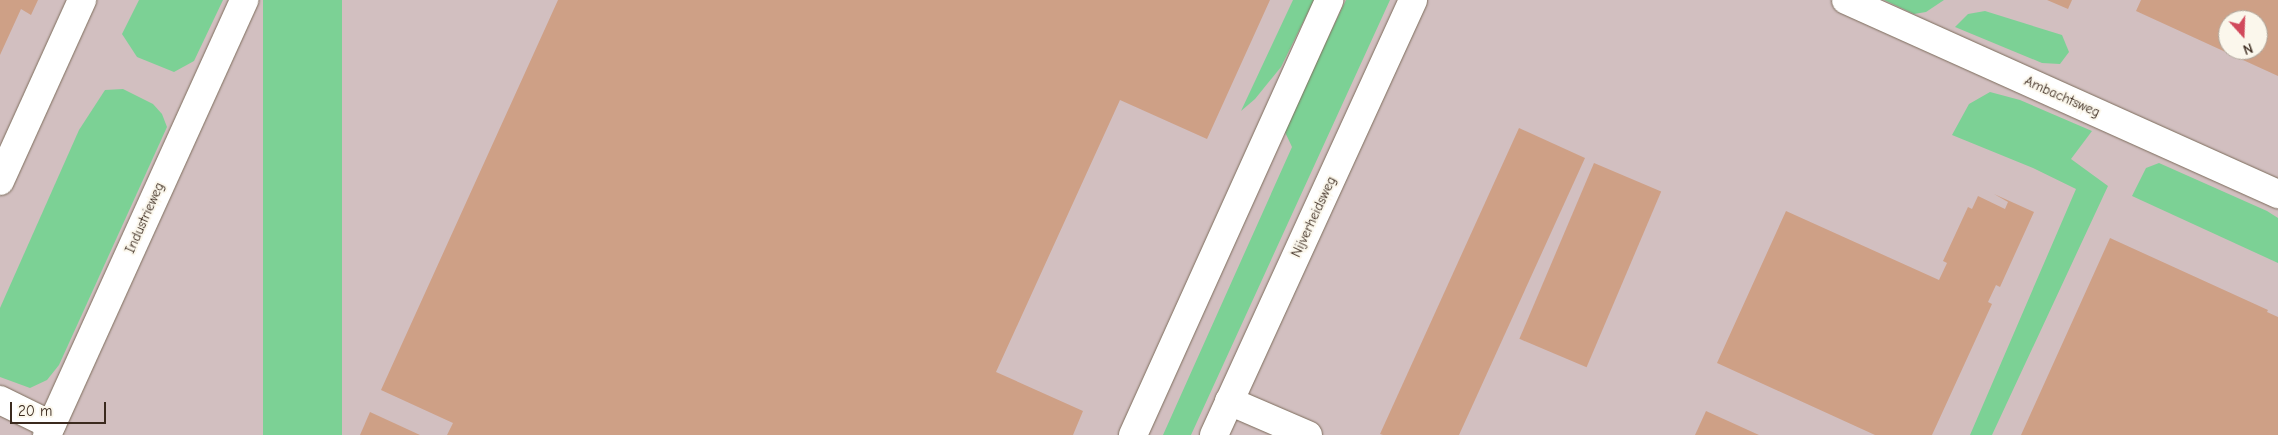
<!DOCTYPE html>
<html>
<head>
<meta charset="utf-8">
<style>
  body { margin:0 }
  #map { position:relative; width:2278px; height:435px; overflow:hidden; background:#f4e6cc; font-family:"Comic Neue",sans-serif }
  div>[style] { position:absolute }
  [style*='--x'] { left:calc(var(--x)*1px); top:calc(var(--y)*1px); width:calc(var(--w)*1px); rotate:calc(var(--a)*1deg) }
  .industrial>* { inset:0; background:#d2bfc0 }
  .green>* { inset:0; background:#7cd195; transform-origin:0 0 }
  .building>* { inset:0; background:#cea086; transform-origin:0 0 }
  .roads { filter:drop-shadow(0 0 1px #7c6c5b) drop-shadow(0 0 1px #7c6c5b) }
  .minor>* { height:28px; margin:-14px; padding:0 14px; transform-origin:14px; border-radius:14px; background:#fff }
  span { translate:-50% -50%; white-space:nowrap; text-align:center; line-height:1.15; -webkit-text-stroke:4px #fbf7ec; paint-order:stroke }
  .street-label { font-size:14px; color:#3b2a1e }
  .north { position:absolute; left:2218px; top:10px; width:50px; height:50px; box-sizing:border-box; background:#fbf7ec; border:1px solid #aea59a; border-radius:50%; rotate:160deg; font-size:14px; font-weight:700; line-height:20px; text-align:center; color:#3b2a1e }
  .north::after { content:''; display:block; margin:auto; width:18px; height:22px; background:#d1495b; clip-path:polygon(50% 0,100% 100%,50% 72%,0 100%) }
  .scale { position:absolute; left:10px; top:402px; width:96px; height:22px; box-sizing:border-box; border:2px solid #3b2a1e; border-top:0; padding-left:6px; font-size:15px; line-height:18px; white-space:nowrap; color:#3b2a1e; -webkit-text-stroke:4px #fbf7ec; paint-order:stroke }
</style>
</head>
<body>
<div id="map">
  <div class="industrial">
    <i style="clip-path:polygon(evenodd,0 0,2278px 0,2278px 435px,0 435px,0 0,2228px 20px,2258px 20px,2258px 50px,2228px 50px,2228px 20px)"></i>
  </div>
  <div class="green">
    <i style="clip-path:polygon(139px 0,223px 0,194px 61px,174px 72px,137px 57px,122px 34px)"></i>
    <i style="left:263px;top:0;width:79px;height:477px"></i>
    <i style="clip-path:polygon(1293px 0,1314px 0,1281px 67px,1255px 99px,1241px 111px)"></i>
    <i style="clip-path:polygon(1346px 0,1390px 0,1191px 435px,1163px 435px,1292px 147px,1284px 130px)"></i>
    <i style="clip-path:polygon(1884px 0,1944px 0,1926px 12px,1914px 14px)"></i>
    <i style="clip-path:polygon(1985px 11px,2062px 35px,2069px 52px,2060px 64px,2042px 63px,1955px 27px,1968px 14px)"></i>
    <i style="clip-path:polygon(123px 89px,153px 104px,162px 114px,167px 127px,59px 365px,47px 380px,30px 388px,0 377px,0 308px,79px 130px,105px 90px)"></i>
    <i style="clip-path:polygon(1990px 92px,2020px 100px,2092px 131px,2071px 159px,2108px 186px,1992px 435px,1970px 435px,2076px 189px,2033px 168px,1952px 135px,1969px 104px)"></i>
    <i style="clip-path:polygon(2159px 163px,2267px 211px,2278px 218px,2278px 263px,2132px 196px,2146px 168px)"></i>
  </div>
  <div class="building">
    <i style="clip-path:polygon(0 0,38px 0,31px 15px,21px 9px,0 55px)"></i>
    <i style="clip-path:polygon(558px 0,1270px 0,1207px 139px,1120px 100px,996px 372px,1083px 411px,1073px 435px,447px 435px,453px 423px,381px 390px)"></i>
    <i style="clip-path:polygon(2047px 0,2072px 0,2068px 9px)"></i>
    <i style="clip-path:polygon(evenodd,2141px 0,2278px 0,2278px 76px,2136px 11px,2141px 0,2228px 20px,2258px 20px,2258px 50px,2228px 50px,2228px 20px)"></i>
    <i style="clip-path:polygon(1519px 128px,1585px 158px,1459px 435px,1383px 435px,1380px 434px)"></i>
    <i style="left:1594px;top:163px;width:73px;height:191px;rotate:23deg"></i>
    <i style="clip-path:polygon(1994px 194px,2034px 212px,2000px 287px,1996px 285px,1988px 302px,1992px 304px,1932px 435px,1875px 435px,1717px 363px,1786px 211px,1939px 280px,1947px 263px,1943px 261px,1968px 207px,1972px 209px,1978px 196px,2005px 209px,2008px 202px)"></i>
    <i style="clip-path:polygon(2110px 238px,2268px 310px,2267px 312px,2278px 317px,2278px 435px,2021px 435px)"></i>
    <i style="clip-path:polygon(1706px 411px,1759px 435px,1695px 435px)"></i>
    <i style="clip-path:polygon(370px 412px,420px 435px,360px 435px)"></i>
  </div>
  <div class="roads">
    <div class="minor">
      <i style="--x:1846;--y:0;--w:474;--a:24.2"></i>
      <i style="--x:0;--y:181;--w:199;--a:-65.6"></i>
      <i style="--x:0;--y:400;--w:57;--a:26.1"></i>
      <i style="--x:1229;--y:401;--w:86;--a:23.3"></i>
      <i style="--x:47;--y:435;--w:478;--a:-65.6"></i>
      <i style="--x:1133;--y:435;--w:477;--a:-65.7"></i>
      <i style="--x:1214;--y:435;--w:478;--a:-65.4"></i>
    </div>
  </div>
  <div class="street-label">
    <span style="left:2062px;top:97px;rotate:24deg">Ambachtsweg</span>
    <span style="left:1314px;top:217px;rotate:-65deg">Nijverheidsweg</span>
    <span style="left:145px;top:218px;rotate:-66deg">Industrieweg</span>
  </div>
  <div class="north">N</div>
  <div class="scale">20 m</div>
</div>
</body>
</html>
